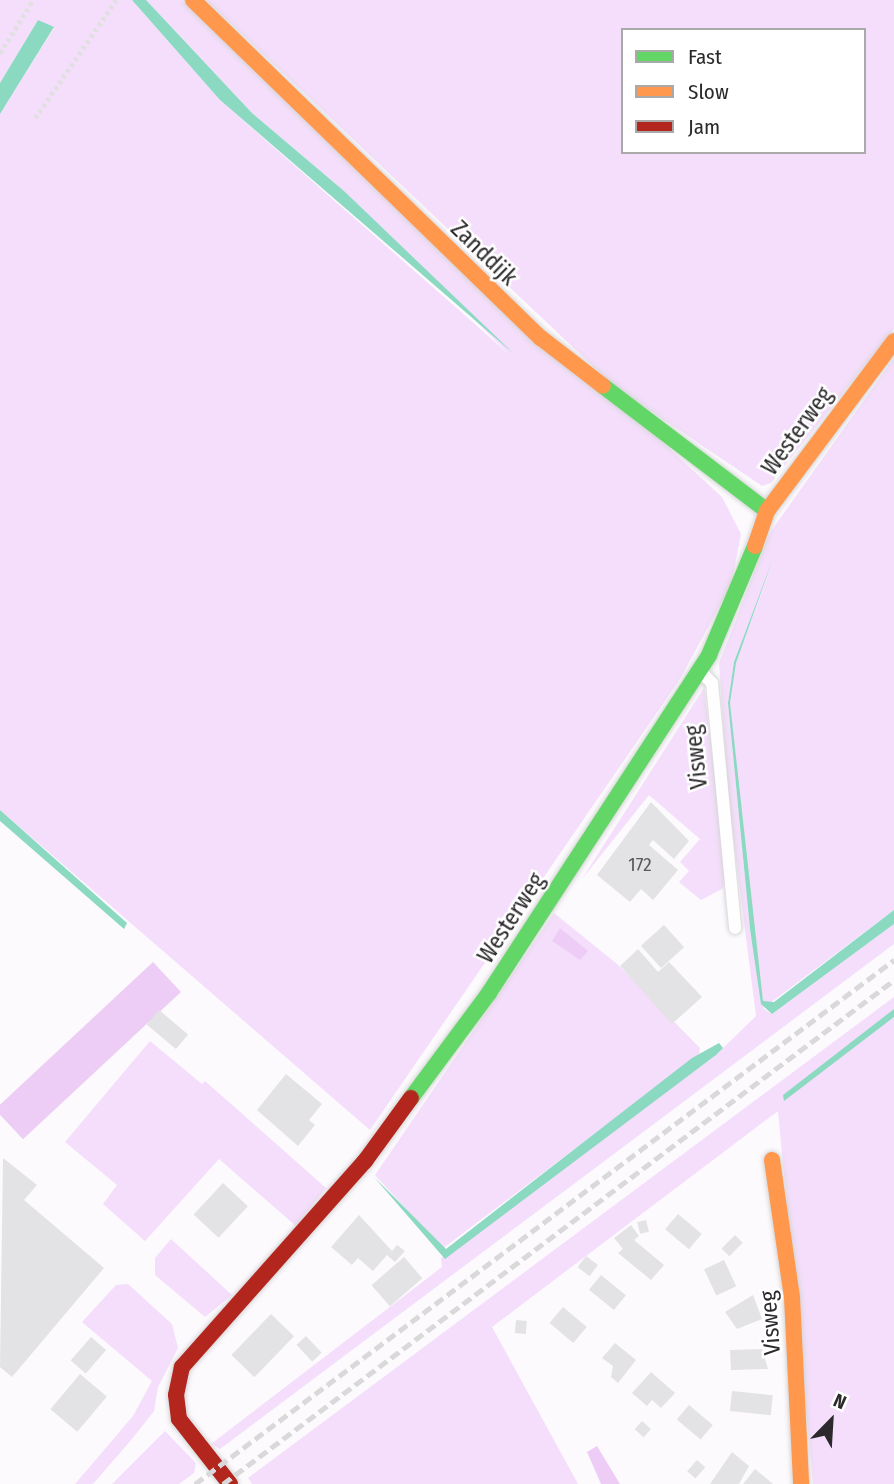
<!DOCTYPE html>
<html>
<head>
<meta charset="utf-8">
<style>
  body { margin:0 }
  #map { position:relative; width:894px; height:1484px; overflow:hidden; background:#fcfafd; font-family:"Fira Sans Condensed",sans-serif }
  div>[style] { position:absolute }
  [style*='--x'] { left:calc(var(--x)*1px); top:calc(var(--y)*1px); width:calc(var(--w)*1px); rotate:calc(var(--a)*1deg) }
  .green>* { inset:0; background:#f4defb }
  .forest>* { inset:0; background:#edcdf6; transform-origin:0 0 }
  .water>* { inset:0; background:#8cd9c1 }
  .building>* { inset:0; background:#e3e2e4; transform-origin:0 0 }
  .path>* { height:4.5px; margin-top:-2.25px; transform-origin:0; background:repeating-linear-gradient(90deg,#e1e0e1 0 3.5px,transparent 0 7px) }
  .roads { filter:drop-shadow(0 0 2px #d6d5d7) drop-shadow(0 0 2px #d6d5d7) }
  .lane>* { height:12px; margin:-6px; padding:0 6px; transform-origin:6px; border-radius:6px; background:#fffeff }
  .fast>* { height:16px; margin:-8px; padding:0 8px; transform-origin:8px; border-radius:8px; background:#63d668 }
  .slow>* { height:16px; margin:-8px; padding:0 8px; transform-origin:8px; border-radius:8px; background:#ff974d }
  .jam>* { height:16px; margin:-8px; padding:0 8px; transform-origin:8px; border-radius:8px; background:#b3261e }
  .rail>* { height:5px; margin-top:-2.5px; transform-origin:0; background:repeating-linear-gradient(90deg,#dad9da 0 10px,transparent 0 15px) }
  span { translate:-50% -50%; white-space:nowrap; text-align:center; line-height:1.15; -webkit-text-stroke:5px #fff; paint-order:stroke }
  .number-label { font-size:19px; color:#595759 }
  .number-label span { -webkit-text-stroke-width:0 }
  .street-label { font-size:23px; color:#2b292b }
  .legend { position:absolute; left:621px; top:28px; width:245px; height:126px; box-sizing:border-box; background:#fff; border:2px solid #aaa9aa; margin:0; padding:9px 12px; list-style:none; font-size:21px; color:#2b292b }
  .legend li { display:flex; align-items:center; gap:14px; height:35px }
  .legend b { width:35px; border:2px solid #aaa9aa }
  .north { position:absolute; left:796px; top:1386px; width:70px; height:70px; -webkit-text-stroke:5px #fff; paint-order:stroke; rotate:24deg; font-size:19px; font-weight:700; line-height:28px; text-align:center; color:#2b292b }
  .north::after { content:''; display:block; margin:auto; width:24px; height:32px; background:#2b292b; clip-path:polygon(50% 0,100% 100%,50% 72%,0 100%) }
</style>
</head>
<body>
<div id="map">
  <div class="green">
    <i style="clip-path:polygon(0 0,132px 0,220px 100px,510px 355px,344px 191px,252px 113px,146px 0,182px 0,722px 497px,741px 534px,731px 585px,680px 679px,370px 1130px,0 810px,0 114px,54px 28px,38px 20px,0 83px)"></i>
    <i style="clip-path:polygon(evenodd,206px 0,894px 0,894px 329px,771px 483px,762px 486px,614px 386px,206px 0,623px 30px,864px 30px,864px 152px,623px 152px,623px 30px)"></i>
    <i style="clip-path:polygon(894px 358px,894px 910px,769px 1004px,763px 1001px,752px 929px,730px 703px,736px 662px,774px 559px,734px 662px,728px 703px,750px 929px,764px 1009px,772px 1014px,894px 924px,894px 944px,220px 1449px,211px 1444px,442px 1267px,441px 1258px,716px 1055px,756px 1016px,729px 804px,719px 663px,769px 534px)"></i>
    <i style="clip-path:polygon(704px 688px,727px 877px,722px 889px,701px 900px,679px 882px,689px 871px,680px 862px,700px 839px,649px 795px,582px 879px)"></i>
    <i style="clip-path:polygon(554px 913px,617px 964px,700px 1048px,699px 1055px,442px 1249px,375px 1175px)"></i>
    <i style="clip-path:polygon(894px 997px,894px 1009px,783px 1098px,894px 1017px,894px 1484px,813px 1484px,778px 1111px,492px 1327px,578px 1484px,252px 1484px,248px 1478px)"></i>
    <i style="clip-path:polygon(150px 1041px,202px 1084px,205px 1081px,326px 1188px,296px 1226px,219px 1159px,145px 1241px,103px 1204px,117px 1185px,65px 1142px)"></i>
    <i style="clip-path:polygon(171px 1239px,232px 1295px,205px 1317px,155px 1275px,155px 1258px)"></i>
    <i style="clip-path:polygon(128px 1284px,172px 1324px,178px 1348px,158px 1387px,154px 1411px,132px 1439px,93px 1484px,75px 1484px,133px 1416px,152px 1381px,82px 1322px,116px 1285px)"></i>
    <i style="clip-path:polygon(165px 1431px,196px 1463px,194px 1473px,179px 1484px,112px 1484px)"></i>
  </div>
  <div class="forest">
    <i style="clip-path:polygon(560px 928px,588px 951px,580px 960px,552px 941px)"></i>
    <i style="left:153px;top:962px;width:41px;height:216px;rotate:47deg"></i>
    <i style="clip-path:polygon(597px 1446px,620px 1484px,601px 1484px,587px 1452px)"></i>
  </div>
  <div class="water">
    <i style="clip-path:polygon(132px 0,146px 0,252px 113px,344px 191px,513px 353px,220px 100px)"></i>
    <i style="clip-path:polygon(38px 20px,54px 27px,0 114px,0 83px)"></i>
    <i style="clip-path:polygon(773px 559px,736px 663px,730px 703px,763px 1001px,774px 1002px,894px 910px,894px 924px,772px 1014px,761px 1004px,750px 929px,728px 703px,734px 662px)"></i>
    <i style="clip-path:polygon(0 810px,127px 923px,124px 929px,0 821px)"></i>
    <i style="clip-path:polygon(894px 1009px,894px 1017px,784px 1101px,783px 1095px)"></i>
    <i style="clip-path:polygon(719px 1043px,723px 1048px,716px 1055px,445px 1259px,374px 1177px,446px 1249px,692px 1058px)"></i>
  </div>
  <div class="building">
    <i style="clip-path:polygon(651px 802px,689px 841px,674px 859px,653px 840px,649px 845px,678px 870px,653px 900px,641px 889px,630px 902px,597px 875px)"></i>
    <i style="left:664px;top:925px;width:30px;height:31px;rotate:48deg"></i>
    <i style="clip-path:polygon(638px 949px,658px 972px,669px 962px,702px 997px,672px 1024px,620px 966px)"></i>
    <i style="left:159px;top:1010px;width:38px;height:19px;rotate:40deg"></i>
    <i style="clip-path:polygon(286px 1074px,322px 1104px,309px 1120px,315px 1125px,298px 1146px,257px 1110px)"></i>
    <i style="clip-path:polygon(3px 1158px,37px 1185px,24px 1200px,104px 1268px,12px 1377px,0 1367px)"></i>
    <i style="left:223px;top:1183px;width:34px;height:43px;rotate:43deg"></i>
    <i style="left:678px;top:1214px;width:31px;height:20px;rotate:40deg"></i>
    <i style="clip-path:polygon(359px 1215px,392px 1251px,397px 1245px,405px 1251px,395px 1262px,387px 1255px,373px 1271px,358px 1258px,352px 1265px,331px 1247px)"></i>
    <i style="left:646px;top:1220px;width:12px;height:9px;rotate:76deg"></i>
    <i style="clip-path:polygon(631px 1225px,639px 1236px,634px 1240px,664px 1265px,651px 1280px,618px 1253px,623px 1249px,614px 1238px)"></i>
    <i style="left:735px;top:1235px;width:11px;height:19px;rotate:45deg"></i>
    <i style="left:586px;top:1256px;width:15px;height:14px;rotate:37deg"></i>
    <i style="left:404px;top:1257px;width:28px;height:43px;rotate:49deg"></i>
    <i style="left:724px;top:1260px;width:29px;height:22px;rotate:65deg"></i>
    <i style="left:601px;top:1275px;width:32px;height:19px;rotate:39deg"></i>
    <i style="clip-path:polygon(753px 1295px,762px 1319px,737px 1329px,725px 1312px)"></i>
    <i style="left:563px;top:1307px;width:31px;height:21px;rotate:40deg"></i>
    <i style="left:271px;top:1314px;width:32px;height:57px;rotate:44deg"></i>
    <i style="left:516px;top:1320px;width:11px;height:13px;rotate:5deg"></i>
    <i style="left:771px;top:1325px;width:9px;height:24px"></i>
    <i style="left:306px;top:1336px;width:23px;height:13px;rotate:47deg"></i>
    <i style="left:91px;top:1337px;width:20px;height:31px;rotate:41deg"></i>
    <i style="clip-path:polygon(615px 1343px,636px 1360px,618px 1383px,611px 1377px,613px 1366px,602px 1358px)"></i>
    <i style="clip-path:polygon(762px 1349px,768px 1369px,731px 1370px,730px 1350px)"></i>
    <i style="clip-path:polygon(651px 1372px,675px 1393px,661px 1408px,652px 1400px,647px 1406px,632px 1393px)"></i>
    <i style="left:80px;top:1374px;width:35px;height:46px;rotate:40deg"></i>
    <i style="left:732px;top:1391px;width:41px;height:20px;rotate:6deg"></i>
    <i style="left:689px;top:1405px;width:31px;height:19px;rotate:40deg"></i>
    <i style="left:642px;top:1421px;width:12px;height:11px;rotate:42deg"></i>
    <i style="clip-path:polygon(732px 1452px,749px 1466px,739px 1484px,710px 1484px)"></i>
    <i style="left:697px;top:1460px;width:11px;height:15px;rotate:41deg"></i>
    <i style="clip-path:polygon(755px 1469px,773px 1484px,743px 1484px)"></i>
  </div>
  <div class="path">
    <i style="--x:0;--y:53;--w:62;--a:-58.1"></i>
    <i style="--x:35;--y:118;--w:143;--a:-55.5"></i>
  </div>
  <div class="roads">
    <div class="lane">
      <i style="--x:700;--y:671;--w:17;--a:45"></i>
      <i style="--x:712;--y:683;--w:246;--a:84.6"></i>
    </div>
    <div class="fast">
      <i style="--x:603;--y:386;--w:206;--a:37.3"></i>
      <i style="--x:411;--y:1098;--w:131;--a:-53.4"></i>
      <i style="--x:489;--y:993;--w:403;--a:-56.9"></i>
      <i style="--x:709;--y:655;--w:118;--a:-67.1"></i>
    </div>
    <div class="slow">
      <i style="--x:193;--y:0;--w:485;--a:44.2"></i>
      <i style="--x:541;--y:338;--w:78;--a:37.7"></i>
      <i style="--x:755;--y:546;--w:37;--a:-71"></i>
      <i style="--x:767;--y:511;--w:212;--a:-53.2"></i>
      <i style="--x:772;--y:1160;--w:138;--a:81.7"></i>
      <i style="--x:792;--y:1297;--w:187;--a:87.2"></i>
    </div>
    <div class="jam">
      <i style="--x:230;--y:1484;--w:83;--a:-128.1"></i>
      <i style="--x:179;--y:1419;--w:24;--a:-97"></i>
      <i style="--x:176;--y:1395;--w:29;--a:-78"></i>
      <i style="--x:182;--y:1367;--w:276;--a:-48.4"></i>
      <i style="--x:365;--y:1161;--w:78;--a:-53.9"></i>
    </div>
  </div>
  <div class="rail">
    <i style="--x:195;--y:1484;--w:874;--a:-36.86"></i>
    <i style="--x:223;--y:1484;--w:839;--a:-36.91"></i>
  </div>
  <div class="number-label">
    <span style="left:640px;top:865px">172</span>
  </div>
  <div class="street-label">
    <span style="left:484px;top:253px;rotate:44deg">Zanddijk</span>
    <span style="left:797px;top:431px;rotate:-54deg">Westerweg</span>
    <span style="left:696px;top:757px;rotate:-96deg">Visweg</span>
    <span style="left:511px;top:918px;rotate:-57deg">Westerweg</span>
    <span style="left:770px;top:1323px;rotate:-94deg">Visweg</span>
  </div>
  <ul class="legend">
  <li><b style="height:9px;background:#63d668"></b>Fast</li>
  <li><b style="height:9px;background:#ff974d"></b>Slow</li>
  <li><b style="height:9px;background:#b3261e"></b>Jam</li>
  </ul>
  <div class="north">N</div>
</div>
</body>
</html>
